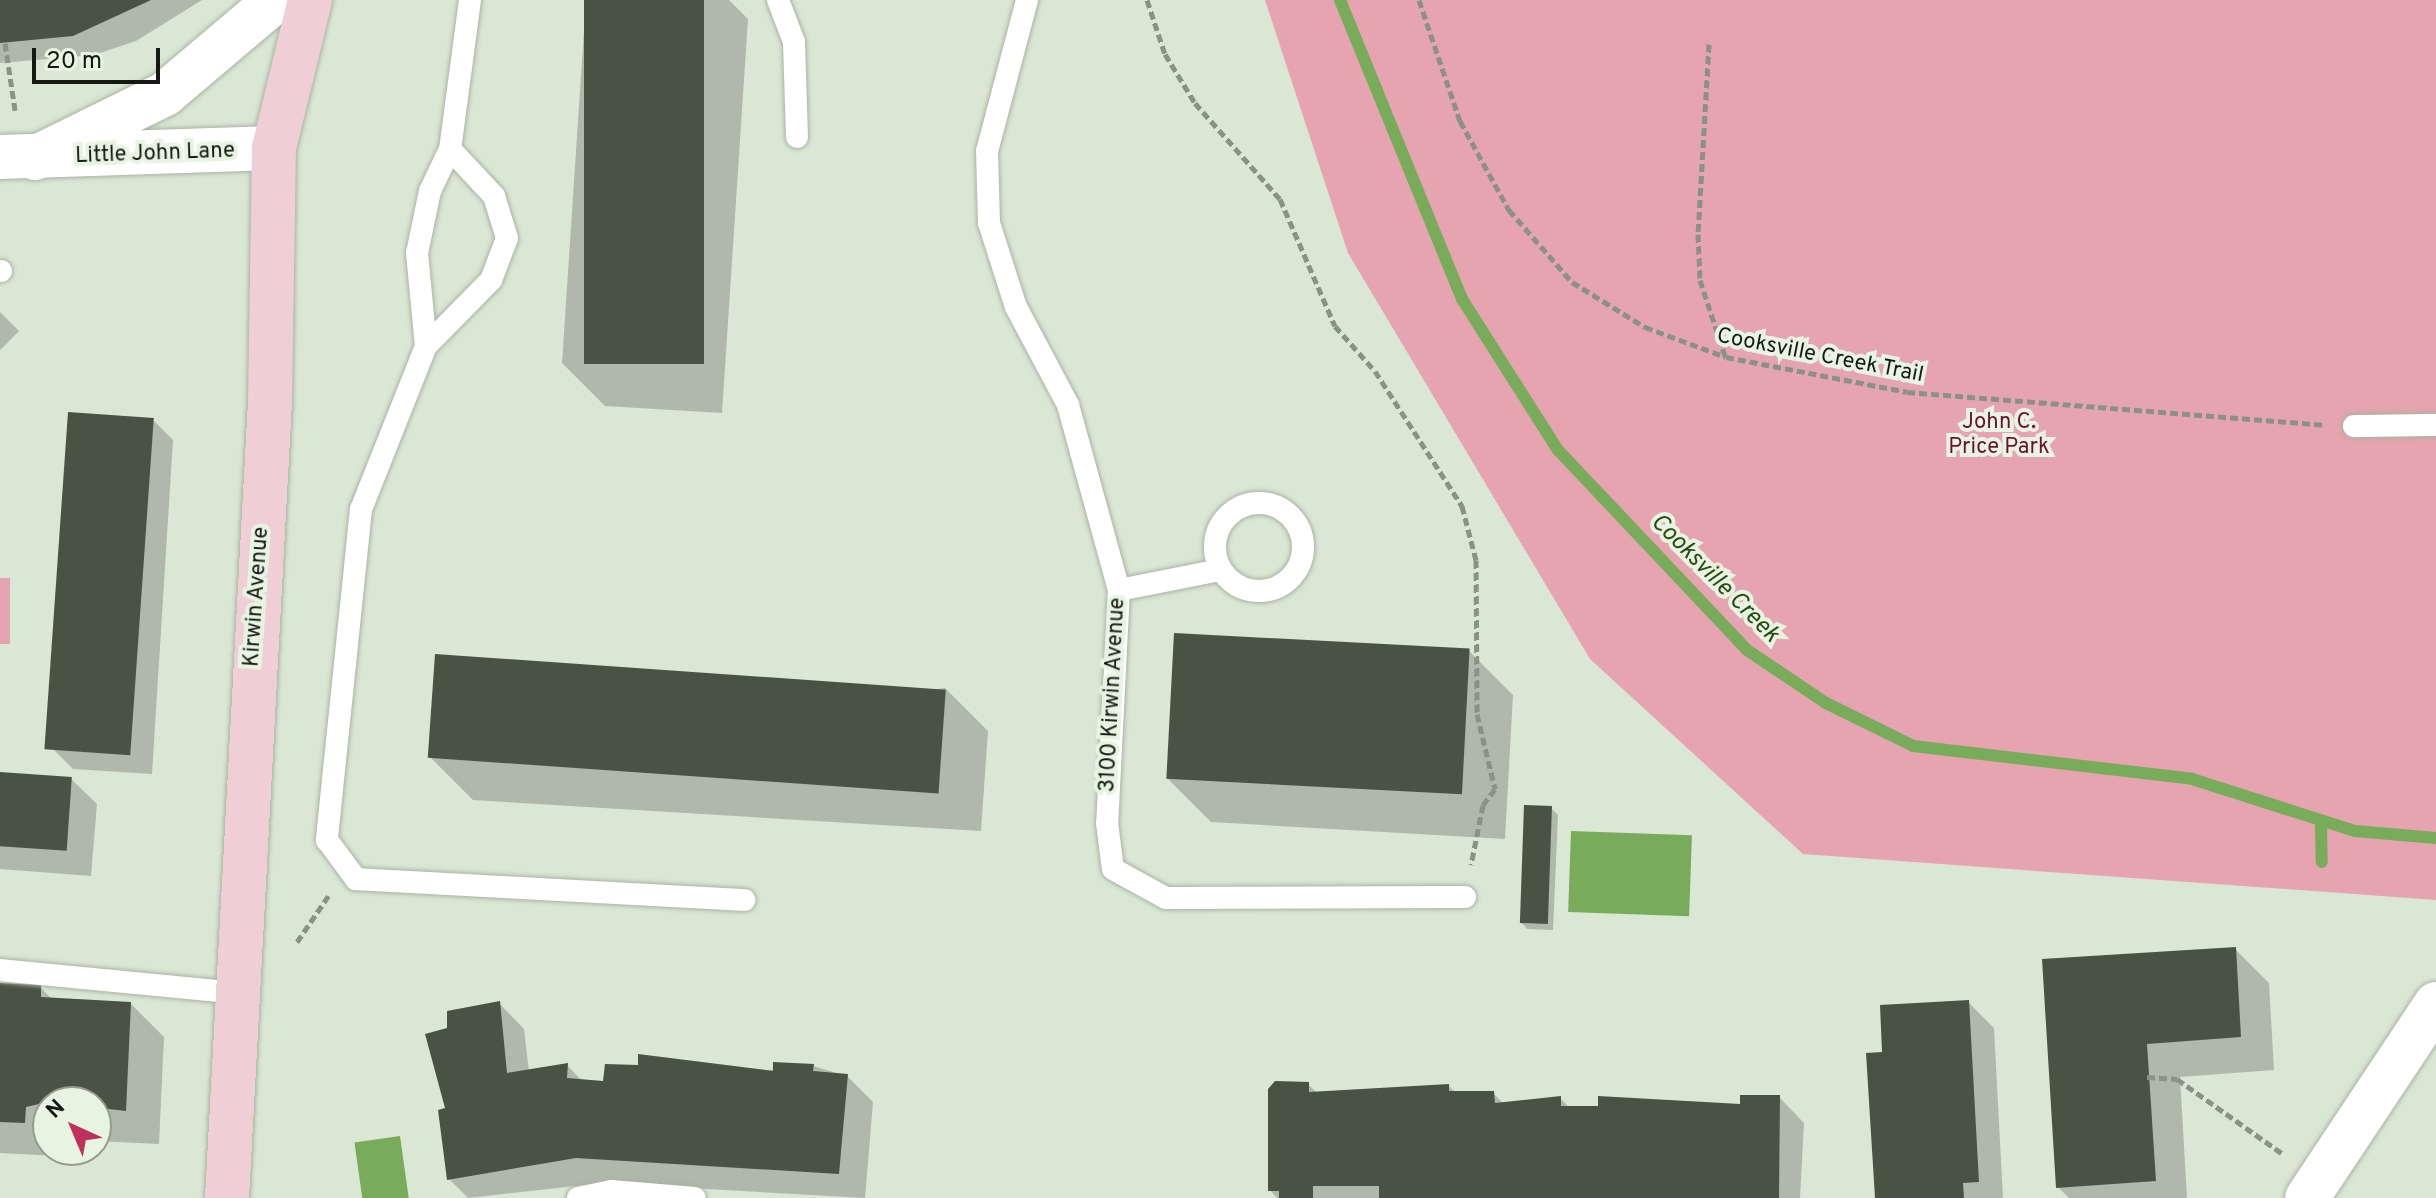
<!DOCTYPE html>
<html>
<head>
<meta charset="utf-8">
<style>
  body { margin:0 }
  #map { position:relative; width:2436px; height:1198px; overflow:hidden; background:#dbe7d5; font-family:Overpass,sans-serif }
  div>[style] { position:absolute }
  [style*='--x'] { left:calc(var(--x)*1px); top:calc(var(--y)*1px); width:calc(var(--w)*1px); rotate:calc(var(--a)*1deg) }
  .green>* { inset:0; background:#e5a4af; transform-origin:0 0 }
  .water>* { inset:0; background:#78ab5a; transform-origin:0 0 }
  .shadow>* { inset:0; background:#0003; transform-origin:0 0 }
  .stream>* { height:12px; margin:-6px; padding:0 6px; transform-origin:6px; border-radius:6px; background:#78ab5a }
  .building>* { inset:0; background:#495344; transform-origin:0 0 }
  .path>* { height:5px; margin-top:-2.5px; transform-origin:0; background:repeating-linear-gradient(90deg,#899285 0 8px,transparent 0 12px) }
  .roads { filter:drop-shadow(0 0 2px #a9b4a3) drop-shadow(0 0 2px #a9b4a3) }
  .lane>* { height:22px; margin:-11px; padding:0 11px; transform-origin:11px; border-radius:11px; background:#fff }
  .lane>.ring { margin:-11px; padding:0; box-sizing:content-box; background:none; border:22px solid #fff; border-radius:50% }
  .street>* { height:44px; margin:-22px; padding:0 22px; transform-origin:22px; border-radius:22px; background:#fff }
  .secondary>* { height:44px; margin:-22px; padding:0 22px; transform-origin:22px; border-radius:22px; background:#f0ced6 }
  span { translate:-50% -50%; white-space:nowrap; text-align:center; line-height:1.15; -webkit-text-stroke:8px #e8f4e2; paint-order:stroke }
  .street-label { font-size:22px; color:#151913 }
  .park-label { font-size:22px; color:#6b112e }
  .water-label { font-size:24px; color:#284910; font-style:italic }
  .north { position:absolute; left:32px; top:1086px; width:80px; height:80px; box-sizing:border-box; background:#e8f4e2; border:2px solid #949c8f; border-radius:50%; rotate:316deg; font-size:22px; font-weight:700; line-height:32px; text-align:center; color:#151913 }
  .north::after { content:''; display:block; margin:auto; width:28px; height:36px; background:#bf305b; clip-path:polygon(50% 0,100% 100%,50% 72%,0 100%) }
  .scale { position:absolute; left:32px; top:48px; width:128px; height:36px; box-sizing:border-box; border:4px solid #151913; border-top:0; padding-left:10px; font-size:24px; line-height:28px; white-space:nowrap; color:#151913; -webkit-text-stroke:6px #e8f4e2; paint-order:stroke }
</style>
</head>
<body>
<div id="map">
  <div class="green">
    <i style="clip-path:polygon(1265px 0,2436px 0,2436px 900px,1803px 854px,1590px 659px,1348px 253px)"></i>
    <i style="left:0;top:578px;width:10px;height:66px"></i>
  </div>
  <div class="water">
    <i style="left:1571px;top:831px;width:121px;height:81px;rotate:2deg"></i>
    <i style="left:400px;top:1136px;width:63px;height:46px;rotate:82deg"></i>
  </div>
  <div class="shadow">
    <i style="clip-path:polygon(0 0,202px 0,136px 41px,94px 55px,0 63px)"></i>
    <i style="clip-path:polygon(586px 0,729px 0,748px 19px,722px 413px,605px 406px,562px 363px)"></i>
    <i style="left:0;top:312px;width:27px;height:249px;rotate:45deg"></i>
    <i style="clip-path:polygon(153px 420px,173px 440px,152px 774px,73px 769px,53px 749px)"></i>
    <i style="clip-path:polygon(1469px 651px,1513px 695px,1505px 839px,1211px 822px,1167px 778px)"></i>
    <i style="clip-path:polygon(945px 688px,988px 731px,981px 831px,473px 800px,431px 758px)"></i>
    <i style="clip-path:polygon(0 774px,71px 779px,97px 804px,91px 876px,0 869px)"></i>
    <i style="clip-path:polygon(1551px 808px,1558px 815px,1553px 930px,1527px 929px,1521px 922px)"></i>
    <i style="clip-path:polygon(2235px 949px,2269px 983px,2274px 1070px,2180px 1077px,2187px 1198px,2069px 1198px,2058px 1187px,2044px 961px)"></i>
    <i style="clip-path:polygon(0 985px,40px 987px,53px 1000px,131px 1004px,164px 1037px,159px 1144px,96px 1141px,96px 1102px,48px 1102px,48px 1150px,58px 1156px,0 1153px)"></i>
    <i style="clip-path:polygon(1968px 1002px,1994px 1028px,2003px 1198px,1877px 1198px,1884px 1054px)"></i>
    <i style="clip-path:polygon(499px 1003px,524px 1029px,529px 1072px,567px 1065px,583px 1082px,605px 1084px,813px 1066px,847px 1076px,873px 1102px,865px 1198px,602px 1183px,468px 1198px,449px 1179px,449px 1030px)"></i>
    <i style="clip-path:polygon(1308px 1084px,1318px 1094px,1449px 1086px,1456px 1093px,1493px 1093px,1504px 1104px,1560px 1098px,1570px 1108px,1742px 1106px,1779px 1097px,1804px 1123px,1800px 1198px,1277px 1198px,1270px 1190px)"></i>
  </div>
  <div class="stream">
    <i style="--x:1340;--y:0;--w:323;--a:67.8"></i>
    <i style="--x:1462;--y:299;--w:179;--a:57.6"></i>
    <i style="--x:1558;--y:450;--w:275;--a:46.6"></i>
    <i style="--x:1747;--y:650;--w:95;--a:33.9"></i>
    <i style="--x:1826;--y:703;--w:97;--a:26.3"></i>
    <i style="--x:1913;--y:746;--w:281;--a:6.7"></i>
    <i style="--x:2192;--y:779;--w:171;--a:17.7"></i>
    <i style="--x:2355;--y:831;--w:81;--a:4.9"></i>
    <i style="--x:2321;--y:823;--w:39;--a:89"></i>
  </div>
  <div class="building">
    <i style="clip-path:polygon(0 0,151px 0,73px 36px,0 43px)"></i>
    <i style="left:584px;top:0;width:120px;height:364px"></i>
    <i style="left:68px;top:412px;width:86px;height:338px;rotate:4deg"></i>
    <i style="left:1174px;top:633px;width:296px;height:146px;rotate:3deg"></i>
    <i style="left:435px;top:654px;width:512px;height:104px;rotate:4deg"></i>
    <i style="left:0;top:772px;width:72px;height:74px;rotate:4deg"></i>
    <i style="left:1524px;top:805px;width:28px;height:118px;rotate:2deg"></i>
    <i style="clip-path:polygon(2236px 947px,2241px 1037px,2147px 1044px,2156px 1181px,2056px 1188px,2042px 959px)"></i>
    <i style="clip-path:polygon(0 983px,41px 985px,41px 997px,131px 1002px,126px 1111px,48px 1102px,26px 1107px,25px 1123px,0 1122px)"></i>
    <i style="clip-path:polygon(1969px 1000px,1979px 1182px,1963px 1183px,1964px 1198px,1875px 1198px,1866px 1053px,1882px 1052px,1880px 1005px)"></i>
    <i style="clip-path:polygon(500px 1001px,507px 1073px,568px 1063px,567px 1078px,603px 1081px,605px 1064px,638px 1065px,638px 1054px,773px 1071px,773px 1062px,814px 1064px,813px 1071px,848px 1074px,839px 1174px,576px 1158px,447px 1180px,438px 1110px,445px 1108px,425px 1034px,447px 1028px,447px 1011px)"></i>
    <i style="clip-path:polygon(1275px 1081px,1309px 1082px,1309px 1092px,1449px 1084px,1449px 1091px,1494px 1091px,1495px 1103px,1561px 1096px,1561px 1106px,1598px 1106px,1598px 1096px,1740px 1104px,1740px 1095px,1780px 1095px,1779px 1198px,1379px 1198px,1379px 1186px,1313px 1186px,1313px 1198px,1279px 1198px,1279px 1191px,1268px 1191px,1268px 1089px)"></i>
  </div>
  <div class="path">
    <i style="--x:1147;--y:0;--w:57;--a:71.6"></i>
    <i style="--x:1165;--y:54;--w:57;--a:58.5"></i>
    <i style="--x:1195;--y:103;--w:128;--a:48.5"></i>
    <i style="--x:1280;--y:199;--w:138;--a:66.6"></i>
    <i style="--x:1335;--y:326;--w:60;--a:48.4"></i>
    <i style="--x:1375;--y:371;--w:161;--a:57.2"></i>
    <i style="--x:1462;--y:506;--w:56;--a:75.5"></i>
    <i style="--x:1476;--y:560;--w:154;--a:89.6"></i>
    <i style="--x:1477;--y:714;--w:77;--a:76.5"></i>
    <i style="--x:1495;--y:789;--w:20;--a:127"></i>
    <i style="--x:1483;--y:805;--w:61;--a:101.3"></i>
    <i style="--x:1419;--y:0;--w:128;--a:71.3"></i>
    <i style="--x:1460;--y:121;--w:102;--a:61.2"></i>
    <i style="--x:1509;--y:210;--w:96;--a:48.8"></i>
    <i style="--x:1572;--y:282;--w:86;--a:31.7"></i>
    <i style="--x:1645;--y:327;--w:86;--a:20.3"></i>
    <i style="--x:1726;--y:357;--w:184;--a:10.9"></i>
    <i style="--x:1907;--y:392;--w:419;--a:4.5"></i>
    <i style="--x:5;--y:43;--w:68;--a:81.5"></i>
    <i style="--x:1709;--y:44;--w:190;--a:93.3"></i>
    <i style="--x:1698;--y:234;--w:46;--a:87.5"></i>
    <i style="--x:1700;--y:280;--w:80;--a:71.8"></i>
    <i style="--x:297;--y:942;--w:57;--a:-55.8"></i>
    <i style="--x:2147;--y:1077;--w:30;--a:4"></i>
    <i style="--x:2177;--y:1079;--w:130;--a:35.3"></i>
  </div>
  <div class="roads">
    <div class="lane">
      <i style="--x:470;--y:0;--w:150;--a:97.6"></i>
      <i style="--x:450;--y:149;--w:47;--a:115.5"></i>
      <i style="--x:430;--y:191;--w:63;--a:101.8"></i>
      <i style="--x:417;--y:253;--w:93;--a:84.5"></i>
      <i style="--x:426;--y:346;--w:175;--a:111.7"></i>
      <i style="--x:361;--y:509;--w:333;--a:95.9"></i>
      <i style="--x:327;--y:840;--w:49;--a:53.4"></i>
      <i style="--x:356;--y:879;--w:389;--a:3.1"></i>
      <i style="--x:778;--y:0;--w:45;--a:69.1"></i>
      <i style="--x:794;--y:42;--w:95;--a:88.2"></i>
      <i style="--x:1027;--y:0;--w:156;--a:104.8"></i>
      <i style="--x:987;--y:151;--w:72;--a:88.4"></i>
      <i style="--x:989;--y:223;--w:88;--a:72.2"></i>
      <i style="--x:1016;--y:307;--w:111;--a:62"></i>
      <i style="--x:1068;--y:405;--w:192;--a:74.6"></i>
      <i style="--x:1119;--y:590;--w:233;--a:92.9"></i>
      <i style="--x:1107;--y:823;--w:46;--a:82.6"></i>
      <i style="--x:1113;--y:869;--w:60;--a:28.7"></i>
      <i style="--x:1166;--y:898;--w:299;--a:-0.2"></i>
      <i style="--x:0;--y:271;--w:1;--a:0"></i>
      <i style="--x:426;--y:346;--w:93;--a:-45.4"></i>
      <i style="--x:491;--y:280;--w:45;--a:-69.1"></i>
      <i style="--x:507;--y:238;--w:44;--a:-107.2"></i>
      <i style="--x:494;--y:196;--w:64;--a:-133.1"></i>
      <i style="--x:2354;--y:426;--w:82;--a:-0.7"></i>
      <i class="ring" style="left:1215px;top:503px;width:66px;height:66px"></i>
      <i style="--x:1119;--y:590;--w:103;--a:-11.2"></i>
      <i style="--x:0;--y:970;--w:238;--a:5.5"></i>
      <i style="--x:578;--y:1198;--w:34;--a:-12"></i>
      <i style="--x:611;--y:1191;--w:84;--a:4.8"></i>
    </div>
    <div class="street">
      <i style="--x:0;--y:157;--w:274;--a:-1.9"></i>
      <i style="--x:35;--y:158;--w:145;--a:-26.2"></i>
      <i style="--x:165;--y:94;--w:145;--a:-40.3"></i>
      <i style="--x:2307;--y:1198;--w:233;--a:-56.4"></i>
    </div>
    <div class="secondary">
      <i style="--x:227;--y:1198;--w:797;--a:-86.91"></i>
      <i style="--x:270;--y:402;--w:254;--a:-89.1"></i>
      <i style="--x:274;--y:148;--w:152;--a:-76.3"></i>
    </div>
  </div>
  <div class="street-label">
    <span style="left:155px;top:154px;rotate:-2deg">Little John Lane</span>
    <span style="left:1820px;top:356px;rotate:11deg">Cooksville Creek Trail</span>
    <span style="left:257px;top:597px;rotate:-86deg">Kirwin Avenue</span>
    <span style="left:1113px;top:695px;rotate:-87deg">3100 Kirwin Avenue</span>
  </div>
  <div class="park-label">
    <span style="left:1999px;top:435px">John C.<br>Price Park</span>
  </div>
  <div class="water-label">
    <span style="left:1714px;top:579px;rotate:45deg">Cooksville Creek</span>
  </div>
  <div class="north">N</div>
  <div class="scale">20 m</div>
</div>
</body>
</html>
